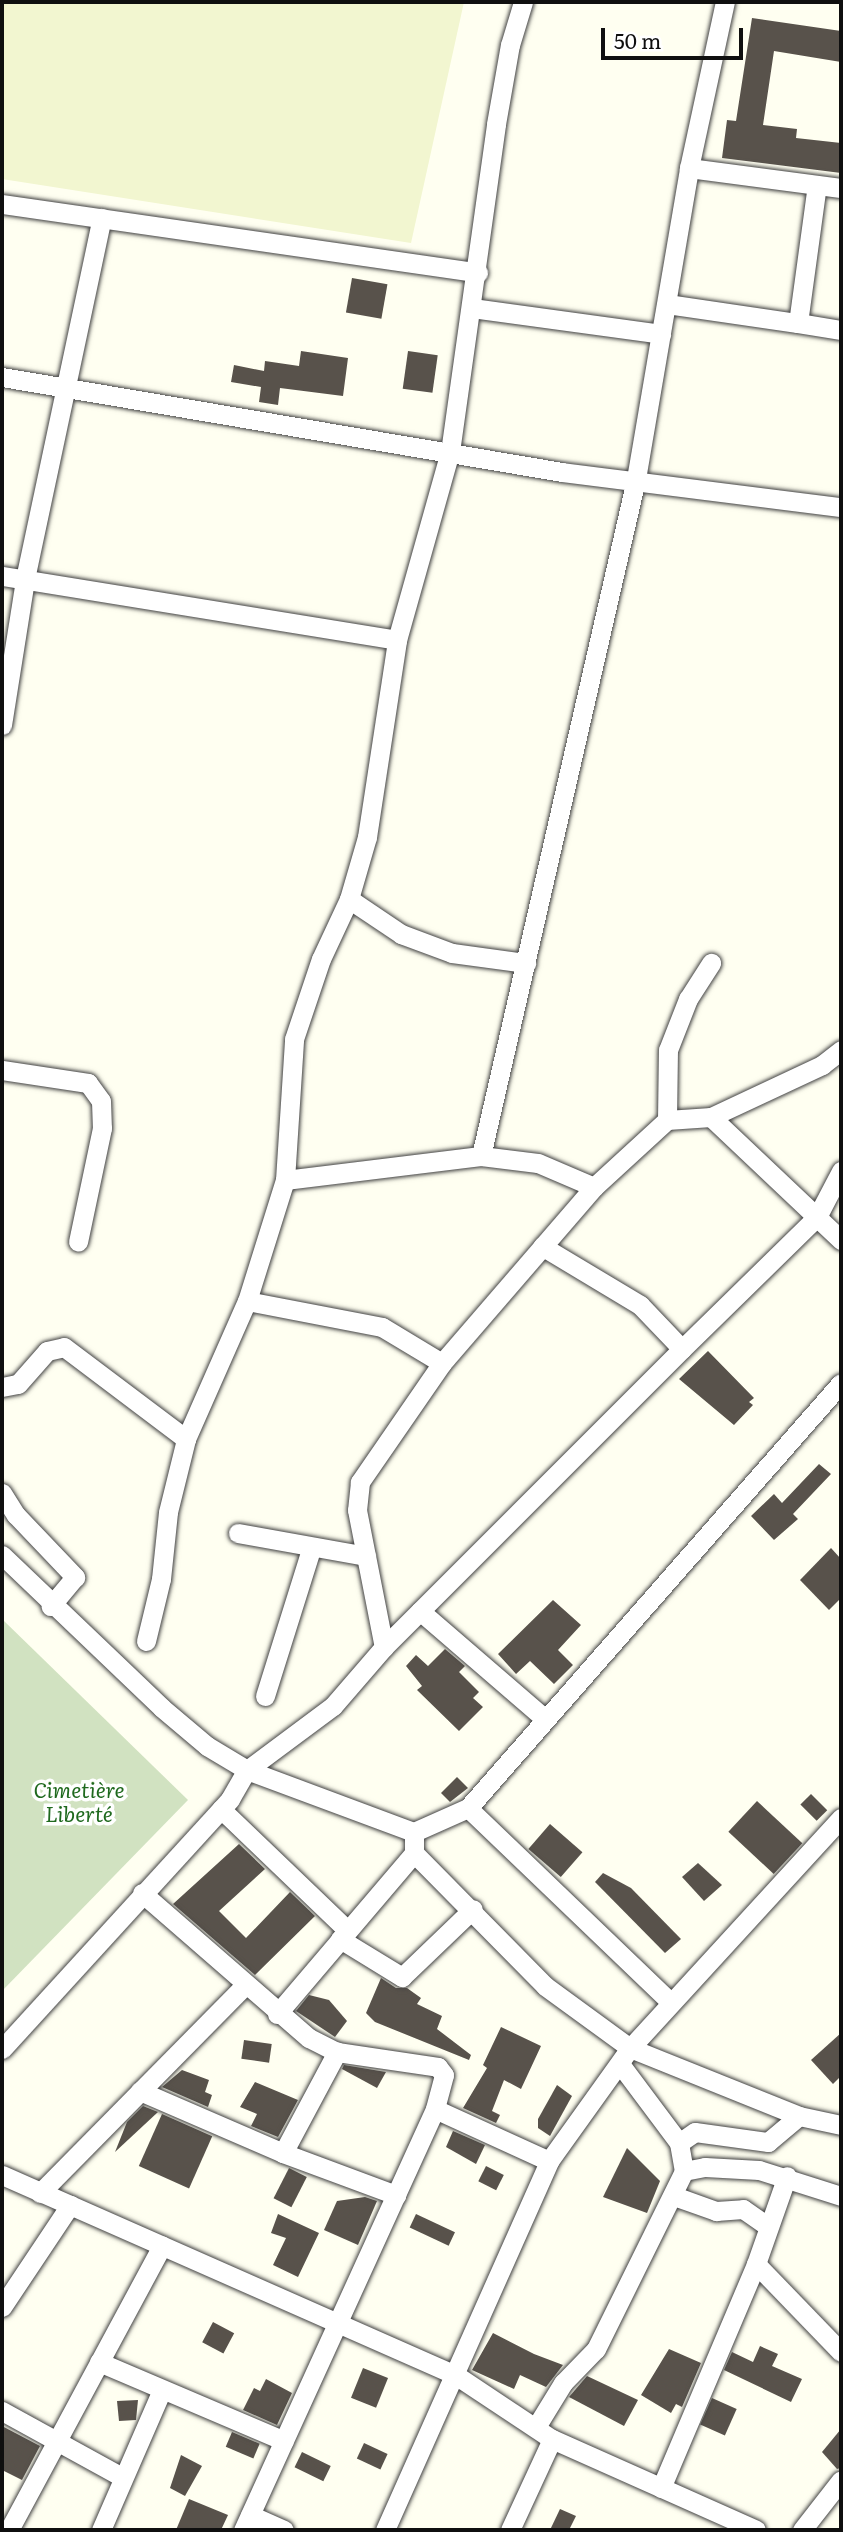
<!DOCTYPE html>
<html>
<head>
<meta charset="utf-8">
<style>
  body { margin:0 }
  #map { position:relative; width:843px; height:2532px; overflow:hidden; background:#fffff1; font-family:Literata,serif }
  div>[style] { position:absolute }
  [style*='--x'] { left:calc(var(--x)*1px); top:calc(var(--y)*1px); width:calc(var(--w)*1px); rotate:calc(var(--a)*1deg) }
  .farmland>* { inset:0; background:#f2f6d0 }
  .cemetery>* { inset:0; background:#d1e2c1 }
  .building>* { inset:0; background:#58524b; transform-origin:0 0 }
  .roads { filter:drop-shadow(0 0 2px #424242) drop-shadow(0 0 2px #424242) }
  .minor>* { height:19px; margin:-9.5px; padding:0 9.5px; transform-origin:9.5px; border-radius:9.5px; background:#fff }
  span { translate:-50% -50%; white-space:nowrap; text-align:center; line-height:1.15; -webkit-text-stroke:7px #fff; paint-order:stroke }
  .park-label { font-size:21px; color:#1f691e; font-style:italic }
  .frame { position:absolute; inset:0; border:4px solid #0f0f0f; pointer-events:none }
  .scale { position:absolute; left:601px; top:28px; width:142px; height:32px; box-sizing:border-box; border:4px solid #0f0f0f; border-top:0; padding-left:9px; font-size:21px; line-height:24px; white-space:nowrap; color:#0f0f0f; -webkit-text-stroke:5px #fff; paint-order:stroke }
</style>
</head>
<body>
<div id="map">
  <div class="farmland">
    <i style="clip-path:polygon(2px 2px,464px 2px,411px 243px,2px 179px)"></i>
  </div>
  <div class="cemetery">
    <i style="clip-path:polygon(2px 1619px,188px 1800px,2px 1991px)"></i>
  </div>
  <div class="building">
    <i style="clip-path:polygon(752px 18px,841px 31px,841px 62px,774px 51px,763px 125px,797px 129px,796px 138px,841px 143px,841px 173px,722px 158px,727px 120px,736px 121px)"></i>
    <i style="left:352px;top:278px;width:36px;height:35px;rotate:10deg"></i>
    <i style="clip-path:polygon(301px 351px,348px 358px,343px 396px,280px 388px,278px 405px,259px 402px,261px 387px,231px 382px,234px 365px,264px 371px,265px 361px,299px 366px)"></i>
    <i style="left:408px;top:351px;width:30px;height:38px;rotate:8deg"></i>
    <i style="clip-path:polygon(708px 1351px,754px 1398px,749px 1402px,753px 1405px,734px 1425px,679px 1379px)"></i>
    <i style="clip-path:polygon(819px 1464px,831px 1474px,793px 1514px,798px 1519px,774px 1540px,751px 1516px,774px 1494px,782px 1503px)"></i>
    <i style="clip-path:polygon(831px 1548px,841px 1559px,841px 1598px,829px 1610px,800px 1580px)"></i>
    <i style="clip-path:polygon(553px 1600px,581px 1625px,558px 1650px,573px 1665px,554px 1684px,530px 1661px,516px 1674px,498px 1654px)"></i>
    <i style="clip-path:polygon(445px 1649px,465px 1666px,459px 1672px,479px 1692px,473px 1698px,483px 1707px,459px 1731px,417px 1690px,422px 1686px,406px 1666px,416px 1655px,428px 1666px)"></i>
    <i style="clip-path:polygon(457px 1777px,468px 1788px,450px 1802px,441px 1793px)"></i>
    <i style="left:811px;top:1794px;width:23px;height:15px;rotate:45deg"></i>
    <i style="left:757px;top:1801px;width:62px;height:42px;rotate:43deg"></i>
    <i style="left:550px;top:1824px;width:43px;height:33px;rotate:41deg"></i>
    <i style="clip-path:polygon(239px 1844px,265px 1869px,219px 1911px,246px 1938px,290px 1892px,315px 1916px,255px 1975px,173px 1904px)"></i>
    <i style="clip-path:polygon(698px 1863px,722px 1885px,704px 1901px,682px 1877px)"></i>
    <i style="clip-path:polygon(603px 1873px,631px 1888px,681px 1939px,665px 1953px,595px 1882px)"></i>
    <i style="clip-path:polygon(381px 1978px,396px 1988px,407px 1988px,421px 1998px,417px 2004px,442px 2016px,437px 2029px,471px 2055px,469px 2060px,375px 2022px,366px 2013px)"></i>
    <i style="clip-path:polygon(309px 1995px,329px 2000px,347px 2021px,335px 2037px,296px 2011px)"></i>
    <i style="clip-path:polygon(501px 2027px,541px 2046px,521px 2089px,504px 2080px,492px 2111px,500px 2115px,496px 2123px,463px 2108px,487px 2068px,483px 2065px)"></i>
    <i style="clip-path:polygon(841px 2033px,841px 2076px,833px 2084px,811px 2060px)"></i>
    <i style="left:244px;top:2040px;width:28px;height:19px;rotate:8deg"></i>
    <i style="clip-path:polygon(344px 2065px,386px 2072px,377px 2088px,342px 2069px)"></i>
    <i style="clip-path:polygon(182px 2070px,209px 2080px,205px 2092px,212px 2095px,208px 2107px,162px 2087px)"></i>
    <i style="clip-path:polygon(255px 2082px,298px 2100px,278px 2137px,251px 2126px,257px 2114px,240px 2107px)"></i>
    <i style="clip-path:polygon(557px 2085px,572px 2096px,550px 2136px,538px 2128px,538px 2119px)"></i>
    <i style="clip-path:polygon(143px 2106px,158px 2112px,115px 2152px,127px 2122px)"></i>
    <i style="left:162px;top:2114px;width:55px;height:57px;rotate:24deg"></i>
    <i style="clip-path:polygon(453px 2131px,485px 2145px,476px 2164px,446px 2147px)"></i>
    <i style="clip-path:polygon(627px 2148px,660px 2181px,647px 2213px,603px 2197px)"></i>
    <i style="left:486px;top:2166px;width:20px;height:17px;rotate:27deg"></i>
    <i style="left:289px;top:2168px;width:20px;height:34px;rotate:27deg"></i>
    <i style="clip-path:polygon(365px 2197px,377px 2201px,358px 2245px,324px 2230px,337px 2201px)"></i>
    <i style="clip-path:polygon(278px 2214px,319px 2233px,298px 2277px,273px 2265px,286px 2238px,271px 2233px)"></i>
    <i style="left:416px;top:2214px;width:43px;height:15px;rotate:25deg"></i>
    <i style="left:213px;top:2322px;width:24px;height:23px;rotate:28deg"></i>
    <i style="clip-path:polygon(493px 2333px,534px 2354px,563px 2365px,546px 2387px,520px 2375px,514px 2389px,472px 2370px)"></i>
    <i style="clip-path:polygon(760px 2346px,778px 2354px,772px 2366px,802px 2379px,791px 2402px,724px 2370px,732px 2352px,753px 2362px)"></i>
    <i style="clip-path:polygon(669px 2349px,701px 2363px,682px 2407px,676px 2404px,671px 2413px,641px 2395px)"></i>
    <i style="left:363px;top:2368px;width:27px;height:32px;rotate:22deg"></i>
    <i style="clip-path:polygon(587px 2376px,638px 2400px,624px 2426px,569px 2397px)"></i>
    <i style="clip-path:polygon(266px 2379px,292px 2393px,277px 2425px,243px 2410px,254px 2388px,260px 2391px)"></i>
    <i style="left:712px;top:2398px;width:27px;height:29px;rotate:24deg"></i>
    <i style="clip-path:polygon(138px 2400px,136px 2420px,119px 2421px,117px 2401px)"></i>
    <i style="clip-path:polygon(2px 2426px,40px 2446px,22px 2480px,2px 2470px)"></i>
    <i style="clip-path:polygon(841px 2429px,841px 2468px,837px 2469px,822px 2452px)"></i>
    <i style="left:232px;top:2432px;width:30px;height:16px;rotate:23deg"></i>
    <i style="left:364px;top:2443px;width:26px;height:17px;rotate:25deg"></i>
    <i style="left:302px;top:2452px;width:32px;height:17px;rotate:26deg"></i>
    <i style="clip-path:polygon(181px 2455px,202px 2466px,185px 2496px,170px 2488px)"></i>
    <i style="clip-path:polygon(189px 2499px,228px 2515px,221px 2530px,176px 2530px)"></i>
    <i style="clip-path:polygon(560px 2509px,576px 2516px,569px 2530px,550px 2530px)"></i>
  </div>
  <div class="roads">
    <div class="minor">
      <i style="--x:689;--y:168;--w:153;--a:7.5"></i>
      <i style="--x:2;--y:204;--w:481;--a:8.2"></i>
      <i style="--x:667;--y:304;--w:132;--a:8.3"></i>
      <i style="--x:798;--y:323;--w:139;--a:-82.2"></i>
      <i style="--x:472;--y:308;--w:191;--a:7.8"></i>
      <i style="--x:798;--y:323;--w:44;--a:9.2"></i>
      <i style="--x:2;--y:377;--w:568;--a:9.63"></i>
      <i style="--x:562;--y:472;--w:281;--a:7.2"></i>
      <i style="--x:2;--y:576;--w:400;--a:9.2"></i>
      <i style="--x:2;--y:725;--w:148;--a:-81"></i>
      <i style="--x:25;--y:579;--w:369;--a:-78"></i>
      <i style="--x:349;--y:899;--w:63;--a:33.9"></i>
      <i style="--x:401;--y:934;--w:54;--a:20.4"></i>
      <i style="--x:452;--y:953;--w:75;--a:7.7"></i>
      <i style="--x:2;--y:1070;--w:87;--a:8.6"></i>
      <i style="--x:88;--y:1083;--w:22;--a:54"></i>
      <i style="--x:101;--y:1101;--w:27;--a:88"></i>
      <i style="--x:102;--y:1128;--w:116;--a:101.9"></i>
      <i style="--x:711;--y:1117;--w:123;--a:-25.1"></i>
      <i style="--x:822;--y:1065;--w:24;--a:-38"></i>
      <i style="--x:667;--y:1120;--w:70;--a:-89.2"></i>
      <i style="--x:668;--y:1050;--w:55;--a:-68.6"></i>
      <i style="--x:688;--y:999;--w:43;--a:-57.4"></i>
      <i style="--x:481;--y:1156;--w:695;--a:-77.1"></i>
      <i style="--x:636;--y:479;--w:315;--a:-80.3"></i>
      <i style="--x:689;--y:168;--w:170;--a:-77.8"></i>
      <i style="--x:285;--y:1180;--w:197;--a:-7"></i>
      <i style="--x:481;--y:1156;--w:57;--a:7"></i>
      <i style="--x:538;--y:1163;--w:61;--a:23.2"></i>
      <i style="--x:594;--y:1187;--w:233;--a:130.8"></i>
      <i style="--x:442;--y:1363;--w:145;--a:124.6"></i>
      <i style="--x:360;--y:1482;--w:28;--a:96"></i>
      <i style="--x:357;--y:1510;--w:140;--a:78.9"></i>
      <i style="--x:594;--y:1187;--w:99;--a:-42.5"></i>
      <i style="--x:667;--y:1120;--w:44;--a:-3.9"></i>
      <i style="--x:711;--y:1117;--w:179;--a:43.4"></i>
      <i style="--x:247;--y:1301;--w:137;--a:10.9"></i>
      <i style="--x:382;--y:1327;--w:70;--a:31"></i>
      <i style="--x:682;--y:1349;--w:189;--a:-44.4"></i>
      <i style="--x:817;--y:1217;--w:52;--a:-62.4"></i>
      <i style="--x:2;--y:1387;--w:16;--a:-11"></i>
      <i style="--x:18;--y:1384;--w:44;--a:-48.7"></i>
      <i style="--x:47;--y:1351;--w:17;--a:-13"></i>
      <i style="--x:64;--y:1347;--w:153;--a:37"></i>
      <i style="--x:2;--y:1493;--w:26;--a:58"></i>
      <i style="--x:16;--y:1515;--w:86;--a:46.4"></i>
      <i style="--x:75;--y:1577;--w:38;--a:130"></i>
      <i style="--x:238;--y:1533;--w:130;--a:10.2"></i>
      <i style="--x:2;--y:1555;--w:221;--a:43.7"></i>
      <i style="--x:162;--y:1708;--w:59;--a:40.2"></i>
      <i style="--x:207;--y:1746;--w:47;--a:31"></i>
      <i style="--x:247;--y:1770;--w:107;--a:-36.7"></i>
      <i style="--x:333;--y:1706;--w:78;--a:-49.2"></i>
      <i style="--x:384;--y:1647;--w:421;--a:-45"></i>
      <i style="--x:682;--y:1349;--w:61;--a:-133.7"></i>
      <i style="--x:640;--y:1305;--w:114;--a:-149"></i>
      <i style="--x:420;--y:1611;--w:165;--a:40.8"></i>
      <i style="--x:146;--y:1641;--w:64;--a:-76.4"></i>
      <i style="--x:161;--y:1579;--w:67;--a:-84"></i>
      <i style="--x:168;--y:1512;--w:75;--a:-76.1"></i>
      <i style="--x:186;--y:1439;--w:151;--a:-66.2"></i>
      <i style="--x:247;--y:1301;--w:127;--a:-72.6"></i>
      <i style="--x:285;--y:1180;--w:141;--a:-86.3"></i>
      <i style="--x:294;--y:1039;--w:84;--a:-71.4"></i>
      <i style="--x:321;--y:959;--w:66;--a:-65"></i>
      <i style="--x:349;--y:899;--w:65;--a:-73.8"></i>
      <i style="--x:367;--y:837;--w:199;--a:-81.3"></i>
      <i style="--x:397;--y:640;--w:195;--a:-74.3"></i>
      <i style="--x:450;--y:452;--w:331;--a:-82"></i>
      <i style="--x:496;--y:124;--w:80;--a:-80"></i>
      <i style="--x:510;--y:45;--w:45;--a:-73.2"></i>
      <i style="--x:265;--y:1696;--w:154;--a:-72.6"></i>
      <i style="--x:468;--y:1808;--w:281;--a:43.8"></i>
      <i style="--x:221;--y:1809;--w:175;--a:43.8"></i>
      <i style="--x:841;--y:1818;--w:312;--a:132.5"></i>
      <i style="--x:630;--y:2048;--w:182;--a:21.9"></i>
      <i style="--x:799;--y:2116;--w:43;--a:12.1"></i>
      <i style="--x:414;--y:1853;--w:187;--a:45.4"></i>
      <i style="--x:545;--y:1986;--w:105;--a:36.1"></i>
      <i style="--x:630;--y:2048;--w:139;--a:125.6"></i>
      <i style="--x:549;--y:2161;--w:125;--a:-155.5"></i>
      <i style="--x:142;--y:1893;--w:221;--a:41"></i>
      <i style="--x:309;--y:2038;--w:31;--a:27"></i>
      <i style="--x:337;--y:2052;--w:102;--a:8.4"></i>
      <i style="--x:438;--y:2067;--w:10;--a:53"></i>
      <i style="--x:444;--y:2075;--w:35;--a:105"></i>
      <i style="--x:435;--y:2109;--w:463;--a:114.5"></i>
      <i style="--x:340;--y:1939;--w:73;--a:31.5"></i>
      <i style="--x:402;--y:1977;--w:98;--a:-43.8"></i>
      <i style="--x:277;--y:2014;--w:211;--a:-49.6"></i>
      <i style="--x:414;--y:1853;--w:21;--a:-90"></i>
      <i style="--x:414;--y:1832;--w:59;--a:-24"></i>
      <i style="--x:468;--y:1808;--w:565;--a:-48.73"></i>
      <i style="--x:2;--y:2049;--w:338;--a:-47.6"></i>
      <i style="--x:230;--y:1799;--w:34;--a:-60"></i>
      <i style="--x:247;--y:1770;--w:178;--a:20.4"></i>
      <i style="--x:620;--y:2064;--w:99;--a:53.2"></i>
      <i style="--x:679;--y:2143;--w:28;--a:80"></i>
      <i style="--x:140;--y:2091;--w:156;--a:23.4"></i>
      <i style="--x:283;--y:2153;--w:121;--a:20.4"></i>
      <i style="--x:679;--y:2143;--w:19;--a:-35"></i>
      <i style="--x:695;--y:2132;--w:74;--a:7.8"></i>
      <i style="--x:768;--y:2142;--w:40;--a:-40"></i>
      <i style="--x:283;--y:2153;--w:115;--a:-61.9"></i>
      <i style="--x:2;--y:2175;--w:494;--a:23.8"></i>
      <i style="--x:454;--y:2374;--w:118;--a:33.6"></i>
      <i style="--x:552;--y:2439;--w:223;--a:24"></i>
      <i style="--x:40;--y:2193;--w:291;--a:-45.4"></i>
      <i style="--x:674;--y:2196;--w:45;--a:19.7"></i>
      <i style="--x:716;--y:2211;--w:27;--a:-4"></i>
      <i style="--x:743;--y:2209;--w:28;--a:35"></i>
      <i style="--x:756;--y:2264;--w:122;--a:46"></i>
      <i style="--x:2;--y:2307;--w:123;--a:-56.3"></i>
      <i style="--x:99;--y:2362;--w:201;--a:23.1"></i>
      <i style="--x:2;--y:2411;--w:137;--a:28.8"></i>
      <i style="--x:536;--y:2427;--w:52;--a:-58.5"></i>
      <i style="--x:563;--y:2383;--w:47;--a:-45.9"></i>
      <i style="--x:596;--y:2349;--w:199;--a:-63.7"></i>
      <i style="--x:684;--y:2171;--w:21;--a:-11"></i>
      <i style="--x:705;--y:2167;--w:54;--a:3.2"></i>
      <i style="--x:759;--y:2170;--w:86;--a:17.6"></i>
      <i style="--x:661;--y:2488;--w:243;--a:-67"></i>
      <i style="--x:756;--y:2264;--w:93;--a:-70.6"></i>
      <i style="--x:250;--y:2515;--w:37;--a:24"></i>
      <i style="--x:9;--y:2530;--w:323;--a:-61.7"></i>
      <i style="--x:101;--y:2530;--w:153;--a:-66.5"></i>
      <i style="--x:385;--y:2530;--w:404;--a:-66"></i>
      <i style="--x:510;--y:2530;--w:100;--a:-65.2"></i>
      <i style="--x:802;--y:2530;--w:63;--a:-52"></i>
    </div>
  </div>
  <div class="park-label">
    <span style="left:79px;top:1801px">Cimetière<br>Liberté</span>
  </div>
  <div class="frame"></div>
  <div class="scale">50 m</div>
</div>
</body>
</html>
